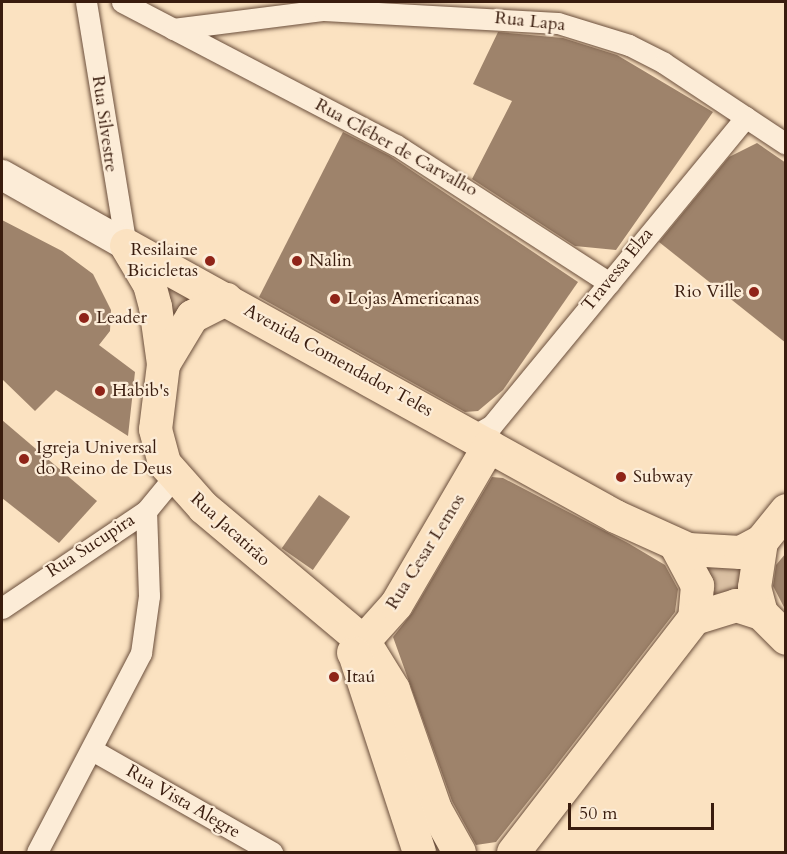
<!DOCTYPE html>
<html>
<head>
<meta charset="utf-8">
<style>
  body { margin:0 }
  #map { position:relative; width:787px; height:854px; overflow:hidden; background:#fbe2c1; font-family:Cardo,serif }
  div>[style] { position:absolute }
  [style*='--x'] { left:calc(var(--x)*1px); top:calc(var(--y)*1px); width:calc(var(--w)*1px); rotate:calc(var(--a)*1deg) }
  .green>* { inset:0; background:#dac0a3 }
  .building>* { inset:0; background:#9e836b; transform-origin:0 0 }
  .roads { filter:drop-shadow(0 0 2px #6a4e3b) drop-shadow(0 0 2px #6a4e3b) }
  .street>* { height:21px; margin:-10.5px; padding:0 10.5px; transform-origin:10.5px; border-radius:10.5px; background:#fcecd7 }
  .secondary>* { height:30px; margin:-15px; padding:0 15px; transform-origin:15px; border-radius:15px; background:#fcecd7 }
  .primary>* { height:33px; margin:-16.5px; padding:0 16.5px; transform-origin:16.5px; border-radius:16.5px; background:#fbe2c1 }
  .dots>* { width:16px; height:16px; translate:-50% -50%; box-sizing:border-box; border:3px solid #fcecd7; border-radius:50% }
  span { translate:-50% -50%; white-space:nowrap; text-align:center; line-height:1.15; -webkit-text-stroke:4.5px #fcecd7; paint-order:stroke }
  .street-label { font-size:18px; color:#391c0e }
  .poi-label { font-size:18px; color:#391c0e }
  .right { translate:-100% -50%; text-align:right }
  .left { translate:0 -50%; text-align:left }
  .frame { position:absolute; inset:0; border:3px solid #391c0e; pointer-events:none }
  .scale { position:absolute; left:568px; top:803px; width:146px; height:27px; box-sizing:border-box; border:3px solid #391c0e; border-top:0; padding-left:8px; font-size:18px; line-height:21px; white-space:nowrap; color:#391c0e; -webkit-text-stroke:4px #fcecd7; paint-order:stroke }
</style>
</head>
<body>
<div id="map">
  <div class="green">
    <i style="clip-path:polygon(151px 273px,203px 300px,174px 326px)"></i>
    <i style="clip-path:polygon(747px 552px,747px 588px,710px 595px,705px 564px)"></i>
  </div>
  <div class="building">
    <i style="clip-path:polygon(498px 32px,563px 38px,617px 55px,713px 112px,616px 250px,575px 246px,472px 179px,512px 101px,473px 84px)"></i>
    <i style="clip-path:polygon(343px 132px,390px 156px,578px 282px,503px 390px,478px 411px,465px 412px,259px 297px)"></i>
    <i style="clip-path:polygon(757px 143px,786px 163px,786px 343px,659px 242px,729px 157px)"></i>
    <i style="clip-path:polygon(2px 220px,62px 251px,93px 274px,111px 310px,110px 331px,99px 345px,135px 372px,128px 436px,56px 390px,35px 411px,2px 379px)"></i>
    <i style="clip-path:polygon(2px 420px,97px 501px,59px 543px,2px 498px)"></i>
    <i style="clip-path:polygon(492px 477px,503px 478px,628px 543px,665px 565px,678px 589px,675px 612px,549px 775px,496px 842px,476px 845px,452px 801px,393px 637px,412px 613px)"></i>
    <i style="left:319px;top:495px;width:38px;height:65px;rotate:35deg"></i>
    <i style="clip-path:polygon(786px 553px,786px 611px,773px 586px,776px 565px)"></i>
  </div>
  <div class="roads">
    <div class="street">
      <i style="--x:86;--y:2;--w:246;--a:80.7"></i>
      <i style="--x:122;--y:2;--w:309;--a:27.6"></i>
      <i style="--x:396;--y:145;--w:254;--a:32.9"></i>
      <i style="--x:173;--y:29;--w:152;--a:-7.2"></i>
      <i style="--x:324;--y:10;--w:234;--a:3.2"></i>
      <i style="--x:558;--y:23;--w:74;--a:17.2"></i>
      <i style="--x:629;--y:45;--w:39;--a:27"></i>
      <i style="--x:664;--y:63;--w:146;--a:33.6"></i>
      <i style="--x:473;--y:436;--w:22;--a:-30"></i>
      <i style="--x:492;--y:425;--w:399;--a:-50.5"></i>
      <i style="--x:2;--y:608;--w:174;--a:-34"></i>
      <i style="--x:146;--y:511;--w:44;--a:-50.5"></i>
      <i style="--x:94;--y:751;--w:205;--a:29.6"></i>
      <i style="--x:37;--y:852;--w:225;--a:-62.4"></i>
      <i style="--x:141;--y:653;--w:58;--a:-82"></i>
      <i style="--x:149;--y:596;--w:85;--a:-92"></i>
    </div>
    <div class="secondary">
      <i style="--x:2;--y:175;--w:142;--a:29.4"></i>
    </div>
    <div class="primary">
      <i style="--x:126;--y:245;--w:559;--a:28.99"></i>
      <i style="--x:615;--y:516;--w:80;--a:24.3"></i>
      <i style="--x:688;--y:549;--w:52;--a:3.3"></i>
      <i style="--x:740;--y:552;--w:24;--a:-28"></i>
      <i style="--x:761;--y:541;--w:40;--a:-51"></i>
      <i style="--x:127;--y:247;--w:43;--a:59.3"></i>
      <i style="--x:149;--y:284;--w:23;--a:75"></i>
      <i style="--x:155;--y:306;--w:59;--a:82.1"></i>
      <i style="--x:163;--y:364;--w:65;--a:97"></i>
      <i style="--x:155;--y:429;--w:35;--a:75"></i>
      <i style="--x:164;--y:463;--w:59;--a:48.4"></i>
      <i style="--x:203;--y:507;--w:210;--a:40"></i>
      <i style="--x:364;--y:642;--w:55;--a:58.3"></i>
      <i style="--x:393;--y:689;--w:127;--a:70.7"></i>
      <i style="--x:435;--y:809;--w:49;--a:60.8"></i>
      <i style="--x:163;--y:364;--w:56;--a:-58.9"></i>
      <i style="--x:192;--y:316;--w:38;--a:-27"></i>
      <i style="--x:675;--y:544;--w:47;--a:61.8"></i>
      <i style="--x:697;--y:585;--w:33;--a:95"></i>
      <i style="--x:761;--y:613;--w:27;--a:-105"></i>
      <i style="--x:754;--y:587;--w:47;--a:-81.3"></i>
      <i style="--x:353;--y:652;--w:64;--a:-48.1"></i>
      <i style="--x:396;--y:604;--w:184;--a:-59.7"></i>
      <i style="--x:354;--y:653;--w:209;--a:71.9"></i>
      <i style="--x:513;--y:852;--w:296;--a:-52.3"></i>
      <i style="--x:694;--y:618;--w:44;--a:-17.2"></i>
      <i style="--x:736;--y:605;--w:26;--a:18"></i>
      <i style="--x:761;--y:613;--w:35;--a:45"></i>
    </div>
  </div>
  <div class="dots">
    <i style="left:210px;top:261px;background:#8f2418"></i>
    <i style="left:297px;top:261px;background:#8f2418"></i>
    <i style="left:754px;top:292px;background:#8f2418"></i>
    <i style="left:335px;top:299px;background:#8f2418"></i>
    <i style="left:84px;top:318px;background:#8f2418"></i>
    <i style="left:100px;top:391px;background:#8f2418"></i>
    <i style="left:24px;top:459px;background:#8f2418"></i>
    <i style="left:621px;top:477px;background:#8f2418"></i>
    <i style="left:334px;top:677px;background:#8f2418"></i>
  </div>
  <div class="street-label">
    <span style="left:530px;top:22px;rotate:6deg">Rua Lapa</span>
    <span style="left:104px;top:124px;rotate:82deg">Rua Silvestre</span>
    <span style="left:396px;top:148px;rotate:29deg">Rua Cléber de Carvalho</span>
    <span style="left:618px;top:270px;rotate:-51deg">Travessa Elza</span>
    <span style="left:338px;top:361px;rotate:29deg">Avenida Comendador Teles</span>
    <span style="left:230px;top:530px;rotate:42deg">Rua Jacatirão</span>
    <span style="left:91px;top:546px;rotate:-33deg">Rua Sucupira</span>
    <span style="left:426px;top:552px;rotate:-58deg">Rua Cesar Lemos</span>
    <span style="left:183px;top:802px;rotate:30deg">Rua Vista Alegre</span>
  </div>
  <div class="poi-label">
    <span class="right" style="left:198px;top:261px">Resilaine<br>Bicicletas</span>
    <span class="left" style="left:309px;top:261px">Nalin</span>
    <span class="right" style="left:742px;top:292px">Rio Ville</span>
    <span class="left" style="left:347px;top:299px">Lojas Americanas</span>
    <span class="left" style="left:96px;top:318px">Leader</span>
    <span class="left" style="left:112px;top:391px">Habib's</span>
    <span class="left" style="left:36px;top:459px">Igreja Universal<br>do Reino de Deus</span>
    <span class="left" style="left:633px;top:477px">Subway</span>
    <span class="left" style="left:346px;top:677px">Itaú</span>
  </div>
  <div class="frame"></div>
  <div class="scale">50 m</div>
</div>
</body>
</html>
